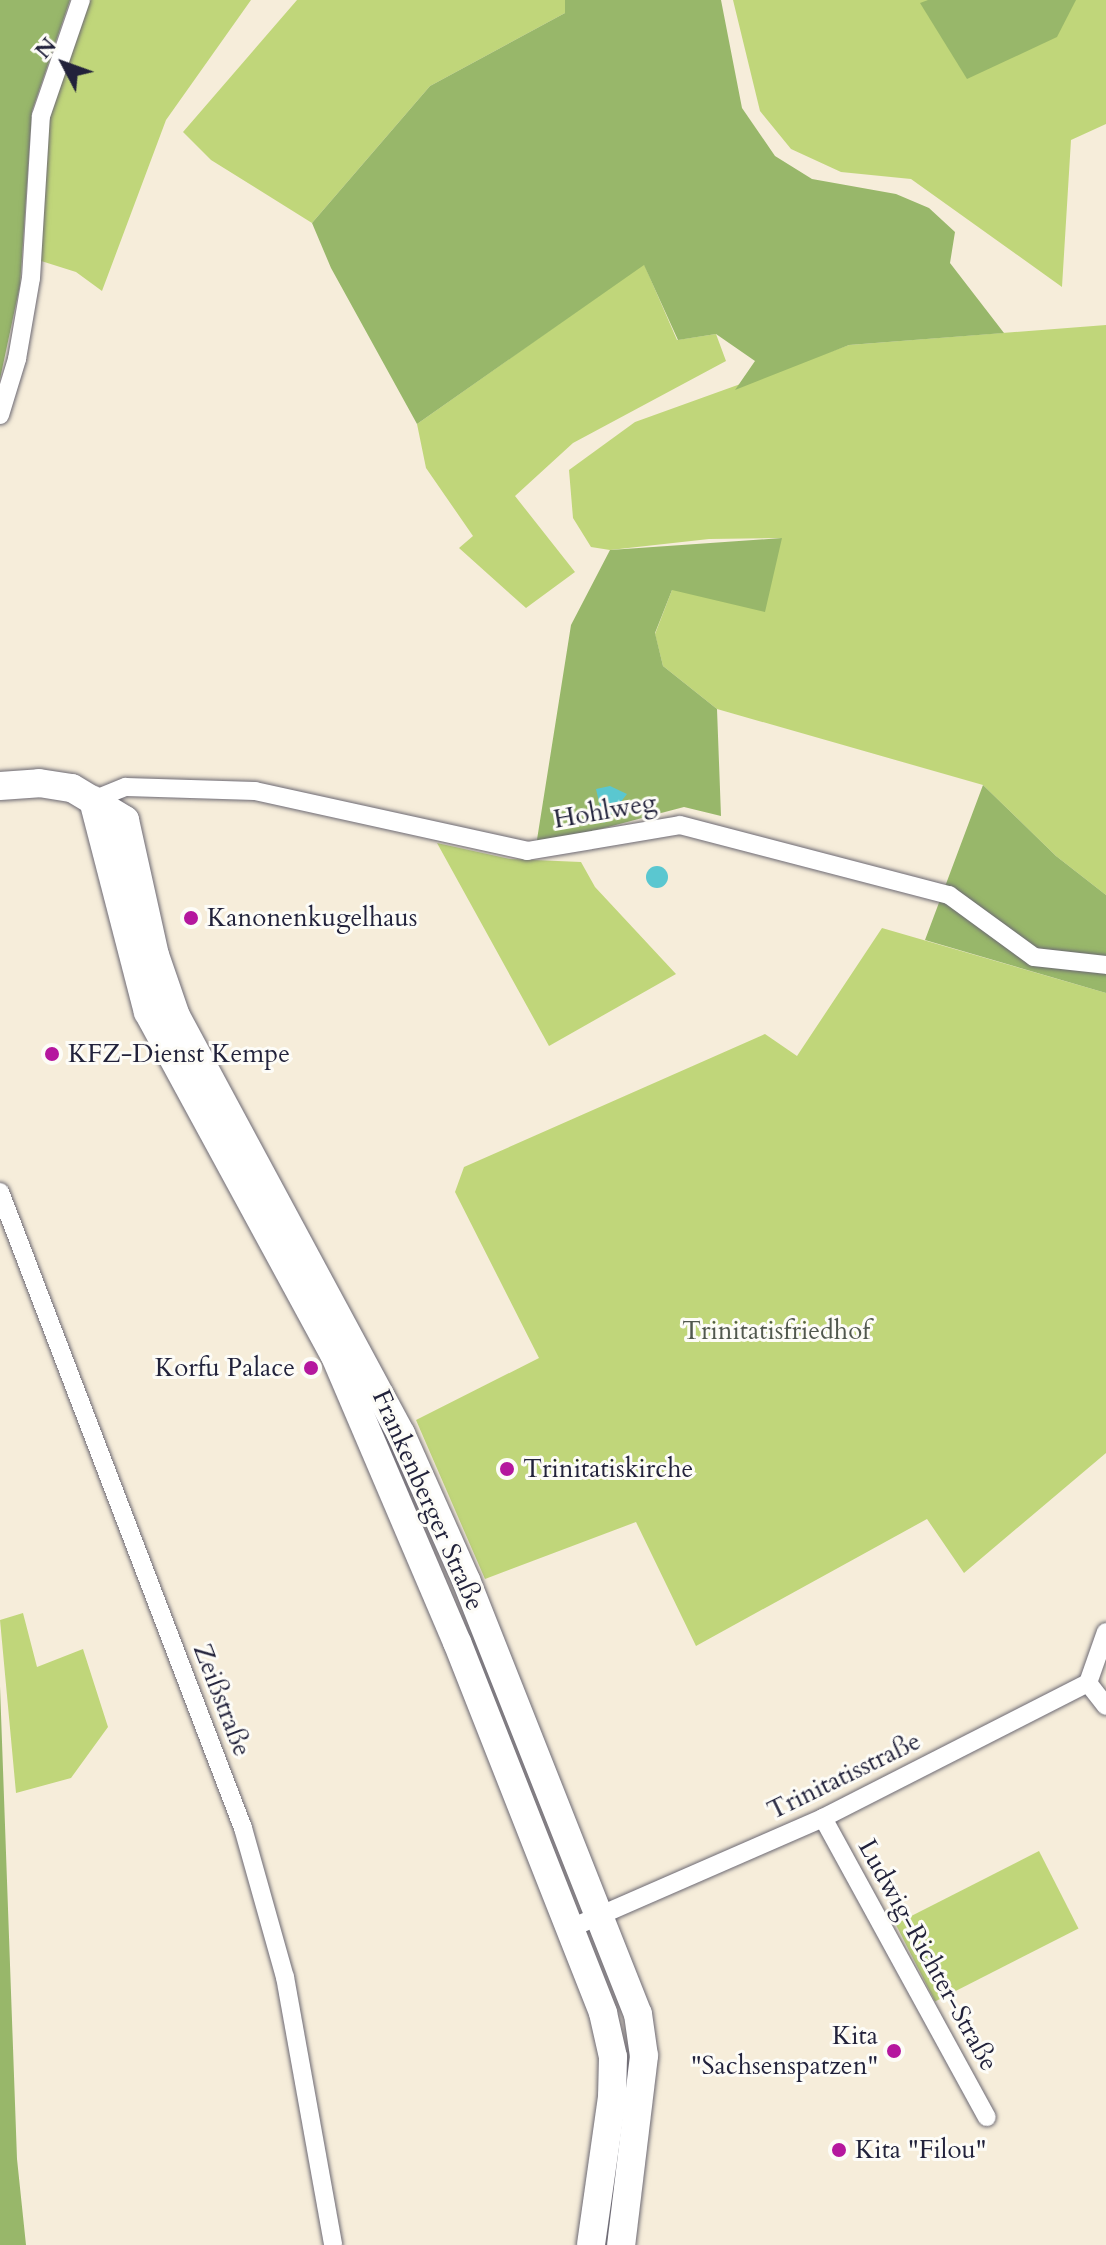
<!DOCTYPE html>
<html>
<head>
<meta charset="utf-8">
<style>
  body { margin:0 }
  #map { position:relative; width:1106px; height:2245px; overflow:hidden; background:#f6edda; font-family:Cardo,serif }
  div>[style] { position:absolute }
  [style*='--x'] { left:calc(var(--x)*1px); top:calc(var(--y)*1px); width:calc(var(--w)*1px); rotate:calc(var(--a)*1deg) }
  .green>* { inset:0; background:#c0d67a; transform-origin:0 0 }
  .forest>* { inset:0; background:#98b76a }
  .water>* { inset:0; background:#5ac7d0 }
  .round { border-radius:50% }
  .roads { filter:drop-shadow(0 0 2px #6c6973) drop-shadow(0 0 2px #6c6973) }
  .minor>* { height:18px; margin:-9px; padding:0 9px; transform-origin:9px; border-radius:9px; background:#fff }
  .primary>* { height:28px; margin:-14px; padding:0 14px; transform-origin:14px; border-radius:14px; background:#fff }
  .dots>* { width:22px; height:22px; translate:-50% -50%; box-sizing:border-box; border:4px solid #fdfcf7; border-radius:50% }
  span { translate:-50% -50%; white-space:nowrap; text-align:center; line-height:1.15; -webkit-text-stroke:6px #fdfcf7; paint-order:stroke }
  .street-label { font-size:26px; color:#22223b }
  .poi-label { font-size:26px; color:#22223b }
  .left { translate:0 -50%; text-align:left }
  .right { translate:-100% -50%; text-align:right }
  .park-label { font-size:26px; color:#51584e }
  .north { position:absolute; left:24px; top:24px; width:80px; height:80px; -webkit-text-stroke:6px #fdfcf7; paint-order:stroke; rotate:311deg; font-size:22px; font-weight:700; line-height:32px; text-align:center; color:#22223b }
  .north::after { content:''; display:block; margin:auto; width:28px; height:36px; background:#22223b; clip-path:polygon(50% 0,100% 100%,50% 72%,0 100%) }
</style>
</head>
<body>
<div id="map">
  <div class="green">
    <i style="clip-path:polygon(89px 0,251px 0,166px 120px,102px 291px,76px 272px,38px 260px,46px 127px)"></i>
    <i style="clip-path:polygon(297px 0,565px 0,565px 13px,430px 86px,312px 223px,211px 160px,183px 132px)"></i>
    <i style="clip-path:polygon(733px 0,1106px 0,1106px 124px,1071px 140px,1062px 287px,911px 179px,841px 172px,791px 149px,760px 111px)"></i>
    <i style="clip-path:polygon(644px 264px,677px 340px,716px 334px,726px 361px,573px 443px,515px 496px,575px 572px,526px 608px,459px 548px,473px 536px,426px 468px,417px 424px)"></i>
    <i style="clip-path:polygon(1106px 325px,1106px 895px,1056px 856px,983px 785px,717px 709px,663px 666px,655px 634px,672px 590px,782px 538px,709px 539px,610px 550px,591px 547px,573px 518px,569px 470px,635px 422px,849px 345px)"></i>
    <i style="clip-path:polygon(437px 843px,510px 859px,581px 862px,595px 887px,676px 974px,549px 1046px)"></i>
    <i style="clip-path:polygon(882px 928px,1106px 993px,1106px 1453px,964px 1573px,927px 1519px,696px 1646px,636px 1522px,485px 1579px,416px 1420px,539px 1358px,455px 1192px,464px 1167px,765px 1034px,797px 1056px)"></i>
    <i style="clip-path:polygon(23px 1613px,37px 1667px,83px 1649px,108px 1727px,71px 1778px,16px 1793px,0 1620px)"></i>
    <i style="left:1039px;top:1851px;width:87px;height:161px;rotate:63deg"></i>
  </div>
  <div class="forest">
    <i style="clip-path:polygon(0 0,70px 0,32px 111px,20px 285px,0 379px)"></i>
    <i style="clip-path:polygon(565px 0,721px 0,742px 108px,775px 156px,812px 179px,896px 194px,929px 208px,955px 232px,950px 263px,1004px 333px,849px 345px,735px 390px,755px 361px,716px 334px,678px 340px,644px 265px,417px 424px,331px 268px,312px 223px,430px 86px,565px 13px)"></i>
    <i style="clip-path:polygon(928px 0,1076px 0,1057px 37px,967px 79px,920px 3px)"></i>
    <i style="clip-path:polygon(782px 538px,765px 612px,672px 590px,655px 633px,663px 666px,717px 709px,721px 816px,684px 807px,536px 846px,571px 625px,610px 550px)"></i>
    <i style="clip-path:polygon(983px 785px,1056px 856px,1106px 895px,1106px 993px,925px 940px)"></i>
    <i style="clip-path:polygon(0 1686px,17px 2159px,26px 2245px,0 2245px)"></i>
  </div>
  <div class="water">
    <i style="clip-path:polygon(610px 786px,627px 794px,604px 823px,596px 789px)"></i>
    <i class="round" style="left:646px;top:866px;width:22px;height:22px"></i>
  </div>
  <div class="roads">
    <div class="minor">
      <i style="--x:0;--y:415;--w:59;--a:-73.1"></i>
      <i style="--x:17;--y:359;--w:82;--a:-80.2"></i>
      <i style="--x:31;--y:278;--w:162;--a:-86.5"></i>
      <i style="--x:41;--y:116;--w:123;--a:-71"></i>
      <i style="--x:93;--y:800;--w:35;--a:-22"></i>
      <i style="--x:126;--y:787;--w:129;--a:1.8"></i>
      <i style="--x:255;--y:791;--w:279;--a:12.4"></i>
      <i style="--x:527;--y:851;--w:155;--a:-9.6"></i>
      <i style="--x:680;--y:825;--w:278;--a:14.6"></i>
      <i style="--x:949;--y:895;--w:105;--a:36.1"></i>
      <i style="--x:1034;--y:957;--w:72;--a:6.3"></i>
      <i style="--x:0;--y:1192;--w:681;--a:69.09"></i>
      <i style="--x:243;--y:1828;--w:155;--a:74.3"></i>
      <i style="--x:285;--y:1977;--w:272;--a:79.8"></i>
      <i style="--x:1088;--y:1683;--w:29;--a:52"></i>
      <i style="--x:823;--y:1818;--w:341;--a:61.3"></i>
      <i style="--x:569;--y:1929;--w:277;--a:-23.6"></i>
      <i style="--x:823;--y:1818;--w:297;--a:-27"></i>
      <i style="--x:1088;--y:1683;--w:54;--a:-70.6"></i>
    </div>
    <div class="primary">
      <i style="--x:0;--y:786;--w:39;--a:-4"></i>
      <i style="--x:39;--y:783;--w:33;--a:9"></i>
      <i style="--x:72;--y:788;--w:62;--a:31.1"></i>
      <i style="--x:125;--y:820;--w:138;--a:77.5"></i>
      <i style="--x:155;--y:955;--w:65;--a:71"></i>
      <i style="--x:176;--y:1016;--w:475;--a:61.7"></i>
      <i style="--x:401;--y:1434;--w:160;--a:66"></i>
      <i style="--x:466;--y:1580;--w:467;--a:68.4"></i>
      <i style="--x:638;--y:2014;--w:42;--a:81.9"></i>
      <i style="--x:644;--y:2056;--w:190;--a:96.9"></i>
      <i style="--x:93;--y:800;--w:219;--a:75.5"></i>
      <i style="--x:148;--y:1012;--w:389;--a:61.5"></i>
      <i style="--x:334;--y:1354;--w:313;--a:66.9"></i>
      <i style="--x:457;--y:1642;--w:399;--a:68.5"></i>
      <i style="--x:603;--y:2013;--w:45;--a:77.2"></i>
      <i style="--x:613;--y:2057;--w:40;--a:91.4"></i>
      <i style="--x:612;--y:2097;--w:149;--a:98.1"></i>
    </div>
  </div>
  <div class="dots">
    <i style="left:191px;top:918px;background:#b5179e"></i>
    <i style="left:52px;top:1054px;background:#b5179e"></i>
    <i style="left:311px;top:1368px;background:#b5179e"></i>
    <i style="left:507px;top:1469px;background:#b5179e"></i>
    <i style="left:894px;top:2051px;background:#b5179e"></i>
    <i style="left:839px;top:2150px;background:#b5179e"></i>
  </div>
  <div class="street-label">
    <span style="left:605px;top:811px;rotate:-10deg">Hohlweg</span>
    <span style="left:428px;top:1500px;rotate:66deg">Frankenberger Straße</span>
    <span style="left:222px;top:1700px;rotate:69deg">Zeißstraße</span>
    <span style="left:844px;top:1776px;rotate:-26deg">Trinitatisstraße</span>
    <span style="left:928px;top:1955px;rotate:61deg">Ludwig-Richter-Straße</span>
  </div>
  <div class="poi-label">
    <span class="left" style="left:207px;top:918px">Kanonenkugelhaus</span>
    <span class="left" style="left:68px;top:1054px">KFZ-Dienst Kempe</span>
    <span class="right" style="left:295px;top:1368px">Korfu Palace</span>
    <span class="left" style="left:523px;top:1469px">Trinitatiskirche</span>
    <span class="right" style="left:878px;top:2051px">Kita<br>"Sachsenspatzen"</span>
    <span class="left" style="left:855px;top:2150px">Kita "Filou"</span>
  </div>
  <div class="park-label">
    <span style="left:776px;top:1331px">Trinitatisfriedhof</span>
  </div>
  <div class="north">N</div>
</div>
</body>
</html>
